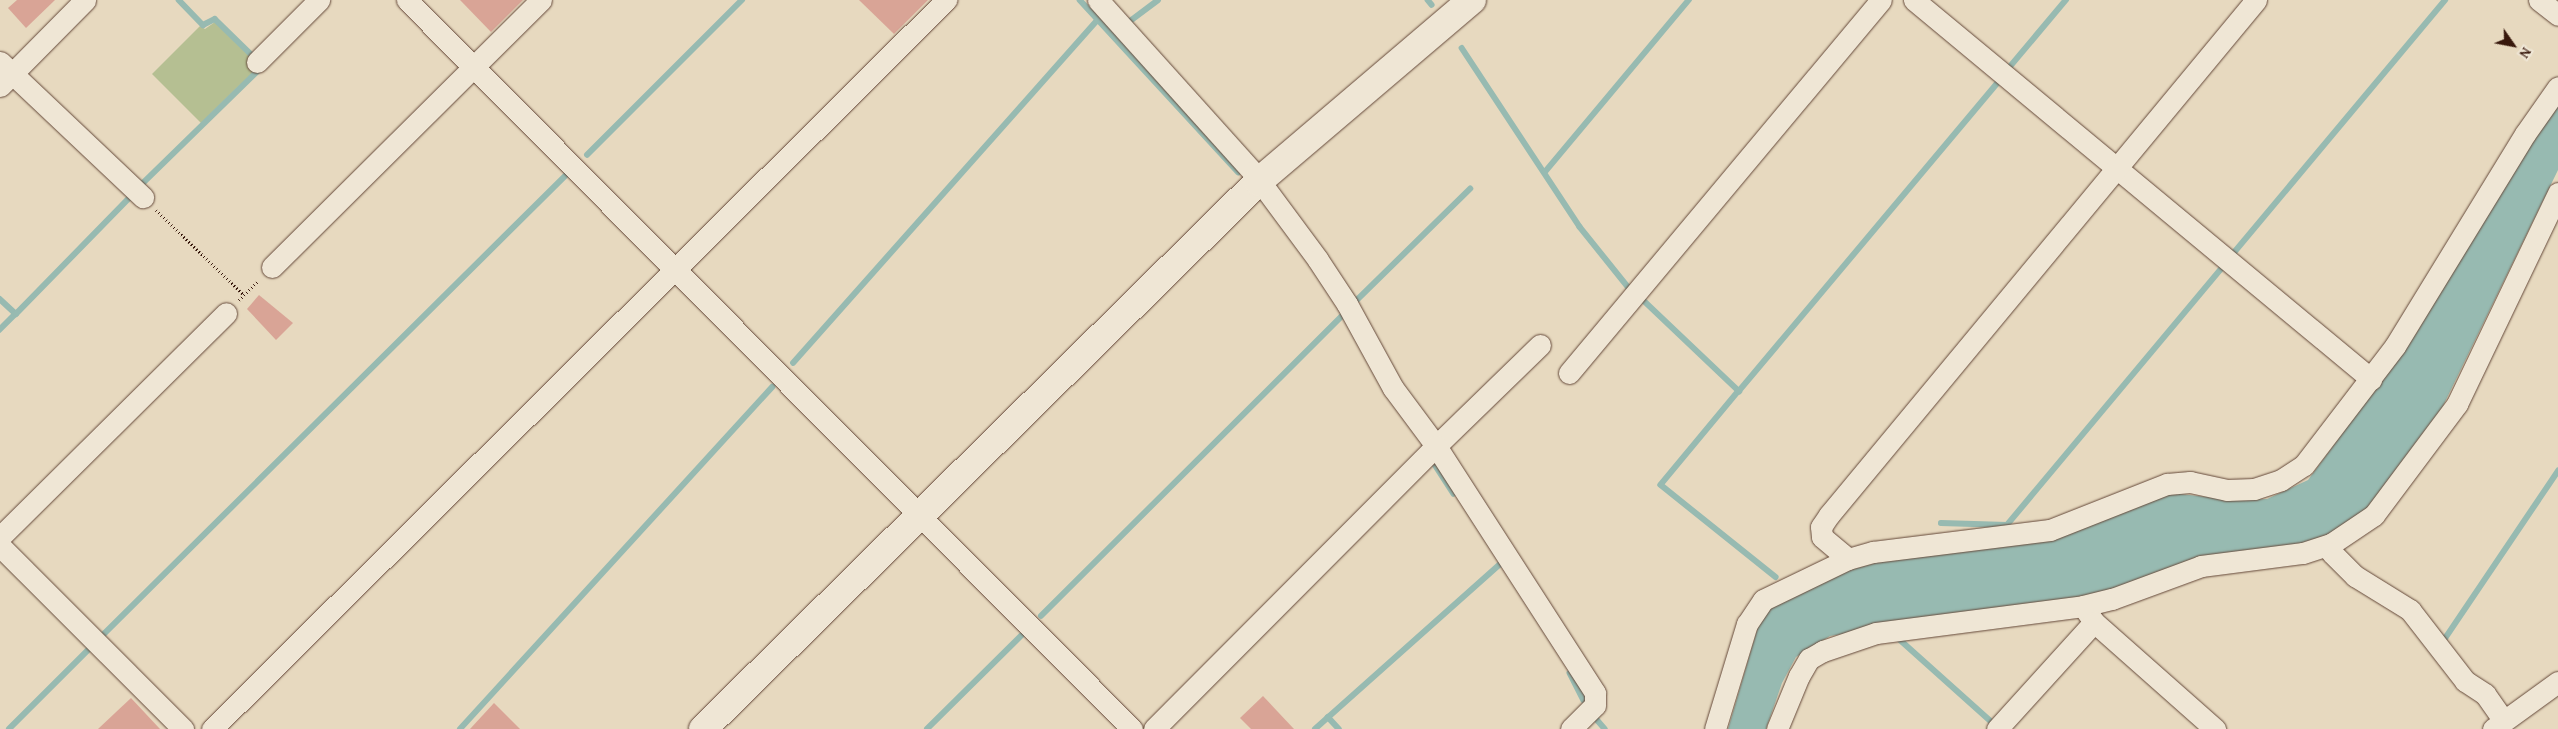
<!DOCTYPE html>
<html>
<head>
<meta charset="utf-8">
<style>
  body { margin:0 }
  #map { position:relative; width:2558px; height:729px; overflow:hidden; background:#e7d9bf; font-family:"Gentium Book Plus",serif }
  div>[style] { position:absolute }
  [style*='--x'] { left:calc(var(--x)*1px); top:calc(var(--y)*1px); width:calc(var(--w)*1px); rotate:calc(var(--a)*1deg) }
  .green>* { inset:0; background:#b5bf92 }
  .water>* { inset:0; background:#97bab1 }
  .stream>* { height:5.5px; margin:-2.75px; padding:0 2.75px; transform-origin:2.75px; border-radius:2.75px; background:#97bab1 }
  .building>* { inset:0; background:#d9a496 }
  .path>* { height:3px; margin-top:-1.5px; transform-origin:0; background:repeating-linear-gradient(90deg,#38180c 0 1px,transparent 0 3.5px) }
  .roads { filter:drop-shadow(0 0 1px #644839) drop-shadow(0 0 1px #644839) }
  .street>* { height:21px; margin:-10.5px; padding:0 10.5px; transform-origin:10.5px; border-radius:10.5px; background:#efe6d5 }
  .secondary>* { height:28px; margin:-14px; padding:0 14px; transform-origin:14px; border-radius:14px; background:#efe6d5 }
  span { translate:-50% -50%; white-space:nowrap; text-align:center; line-height:1.15; -webkit-text-stroke:4px #efe6d5; paint-order:stroke }
  .north { position:absolute; left:2488px; top:20px; width:50px; height:50px; -webkit-text-stroke:4px #efe6d5; paint-order:stroke; rotate:123deg; font-size:14px; font-weight:700; line-height:20px; text-align:center; color:#38180c }
  .north::after { content:''; display:block; margin:auto; width:18px; height:22px; background:#38180c; clip-path:polygon(50% 0,100% 100%,50% 72%,0 100%) }
</style>
</head>
<body>
<div id="map">
  <div class="green">
    <i style="clip-path:polygon(215px 22px,259px 66px,201px 123px,152px 74px,200px 26px,205px 29px)"></i>
  </div>
  <div class="water">
    <i style="clip-path:polygon(2558px 99px,2558px 170px,2443px 406px,2364px 512px,2340px 529px,2298px 548px,2114px 592px,1830px 636px,1796px 657px,1782px 683px,1766px 729px,1728px 729px,1759px 623px,1772px 605px,1825px 577px,1886px 560px,2055px 539px,2092px 522px,2171px 493px,2235px 500px,2267px 499px,2308px 480px,2417px 332px,2484px 214px)"></i>
  </div>
  <div class="stream">
    <i style="--x:179;--y:0;--w:35;--a:46"></i>
    <i style="--x:203;--y:25;--w:13;--a:-27"></i>
    <i style="--x:215;--y:19;--w:52;--a:44.2"></i>
    <i style="--x:1080;--y:0;--w:234;--a:47.4"></i>
    <i style="--x:1428;--y:0;--w:6;--a:51"></i>
    <i style="--x:1129;--y:22;--w:36;--a:-37"></i>
    <i style="--x:1462;--y:48;--w:214;--a:56.6"></i>
    <i style="--x:1580;--y:227;--w:78;--a:51.2"></i>
    <i style="--x:2008;--y:69;--w:90;--a:-50"></i>
    <i style="--x:587;--y:155;--w:219;--a:-45"></i>
    <i style="--x:1545;--y:172;--w:224;--a:-50.1"></i>
    <i style="--x:139;--y:187;--w:170;--a:-44.3"></i>
    <i style="--x:2232;--y:255;--w:332;--a:-50.1"></i>
    <i style="--x:1640;--y:297;--w:137;--a:43.5"></i>
    <i style="--x:1739;--y:391;--w:122;--a:129.7"></i>
    <i style="--x:1661;--y:485;--w:147;--a:38.7"></i>
    <i style="--x:0;--y:299;--w:22;--a:43"></i>
    <i style="--x:16;--y:314;--w:23;--a:135"></i>
    <i style="--x:1356;--y:301;--w:160;--a:-44.5"></i>
    <i style="--x:16;--y:314;--w:168;--a:-45.7"></i>
    <i style="--x:793;--y:363;--w:458;--a:-48.4"></i>
    <i style="--x:1739;--y:391;--w:407;--a:-50"></i>
    <i style="--x:1432;--y:460;--w:40;--a:57.1"></i>
    <i style="--x:1941;--y:523;--w:66;--a:1.7"></i>
    <i style="--x:2007;--y:525;--w:340;--a:-50.1"></i>
    <i style="--x:1041;--y:616;--w:428;--a:-44.9"></i>
    <i style="--x:103;--y:635;--w:651;--a:-44.81"></i>
    <i style="--x:1897;--y:637;--w:130;--a:41.9"></i>
    <i style="--x:2444;--y:640;--w:204;--a:-56"></i>
    <i style="--x:1570;--y:673;--w:30;--a:63"></i>
    <i style="--x:1593;--y:715;--w:18;--a:49"></i>
    <i style="--x:1328;--y:717;--w:16;--a:47"></i>
    <i style="--x:9;--y:729;--w:115;--a:-45"></i>
    <i style="--x:460;--y:729;--w:463;--a:-47.6"></i>
    <i style="--x:927;--y:729;--w:132;--a:-44.7"></i>
    <i style="--x:1315;--y:729;--w:249;--a:-41.7"></i>
  </div>
  <div class="building">
    <i style="clip-path:polygon(17px 0,55px 0,26px 28px,8px 8px)"></i>
    <i style="clip-path:polygon(460px 0,523px 0,491px 32px)"></i>
    <i style="clip-path:polygon(859px 0,928px 0,894px 34px)"></i>
    <i style="clip-path:polygon(259px 295px,293px 323px,276px 340px,247px 309px)"></i>
    <i style="clip-path:polygon(1263px 696px,1294px 729px,1251px 729px,1240px 718px)"></i>
    <i style="clip-path:polygon(131px 698px,160px 729px,98px 729px,115px 713px)"></i>
    <i style="clip-path:polygon(494px 703px,520px 729px,470px 729px)"></i>
  </div>
  <div class="path">
    <i style="--x:156;--y:210;--w:122;--a:44"></i>
    <i style="--x:239;--y:300;--w:28;--a:-45"></i>
  </div>
  <div class="roads">
    <div class="street">
      <i style="--x:407;--y:0;--w:1028;--a:45.16"></i>
      <i style="--x:1098;--y:0;--w:232;--a:48"></i>
      <i style="--x:1253;--y:172;--w:109;--a:53.5"></i>
      <i style="--x:1318;--y:260;--w:53;--a:56.6"></i>
      <i style="--x:1347;--y:304;--w:96;--a:61.3"></i>
      <i style="--x:1393;--y:388;--w:72;--a:53.4"></i>
      <i style="--x:1436;--y:446;--w:145;--a:-44.2"></i>
      <i style="--x:1914;--y:0;--w:594;--a:39.67"></i>
      <i style="--x:2256;--y:0;--w:669;--a:129.66"></i>
      <i style="--x:1829;--y:515;--w:14;--a:124"></i>
      <i style="--x:1821;--y:527;--w:10;--a:84"></i>
      <i style="--x:1822;--y:537;--w:34;--a:40"></i>
      <i style="--x:1848;--y:559;--w:26;--a:-16"></i>
      <i style="--x:1873;--y:552;--w:178;--a:-7.1"></i>
      <i style="--x:2050;--y:530;--w:126;--a:-21.5"></i>
      <i style="--x:2167;--y:484;--w:23;--a:-5"></i>
      <i style="--x:2190;--y:482;--w:38;--a:12"></i>
      <i style="--x:2227;--y:490;--w:27;--a:-2"></i>
      <i style="--x:2254;--y:489;--w:28;--a:-18"></i>
      <i style="--x:2281;--y:480;--w:27;--a:-33"></i>
      <i style="--x:2304;--y:465;--w:150;--a:-52.6"></i>
      <i style="--x:2395;--y:346;--w:249;--a:-58.5"></i>
      <i style="--x:2525;--y:134;--w:57;--a:-54.9"></i>
      <i style="--x:2539;--y:0;--w:24;--a:38"></i>
      <i style="--x:0;--y:62;--w:197;--a:43.4"></i>
      <i style="--x:257;--y:62;--w:88;--a:-45"></i>
      <i style="--x:0;--y:86;--w:121;--a:-45.3"></i>
      <i style="--x:272;--y:267;--w:379;--a:-44.8"></i>
      <i style="--x:1569;--y:373;--w:486;--a:-50.1"></i>
      <i style="--x:0;--y:537;--w:318;--a:-44.7"></i>
      <i style="--x:2331;--y:544;--w:52;--a:-34"></i>
      <i style="--x:2374;--y:515;--w:139;--a:-53.2"></i>
      <i style="--x:2457;--y:404;--w:234;--a:-64.4"></i>
      <i style="--x:0;--y:546;--w:259;--a:45"></i>
      <i style="--x:2094;--y:622;--w:19;--a:-125"></i>
      <i style="--x:2083;--y:606;--w:30;--a:-14"></i>
      <i style="--x:2112;--y:599;--w:95;--a:-20.3"></i>
      <i style="--x:2201;--y:566;--w:103;--a:-7.3"></i>
      <i style="--x:2303;--y:553;--w:29;--a:-18"></i>
      <i style="--x:2331;--y:544;--w:9;--a:84"></i>
      <i style="--x:2332;--y:553;--w:33;--a:45"></i>
      <i style="--x:2355;--y:576;--w:65;--a:31.7"></i>
      <i style="--x:2410;--y:610;--w:90;--a:52.2"></i>
      <i style="--x:2465;--y:681;--w:24;--a:33"></i>
      <i style="--x:2485;--y:694;--w:33;--a:55"></i>
      <i style="--x:212;--y:729;--w:1035;--a:-44.8"></i>
      <i style="--x:1154;--y:729;--w:400;--a:-45.1"></i>
      <i style="--x:1436;--y:446;--w:294;--a:57.2"></i>
      <i style="--x:1595;--y:693;--w:12;--a:90"></i>
      <i style="--x:1595;--y:705;--w:34;--a:135"></i>
      <i style="--x:1715;--y:729;--w:110;--a:-73.1"></i>
      <i style="--x:1747;--y:624;--w:29;--a:-56"></i>
      <i style="--x:1763;--y:600;--w:94;--a:-25.8"></i>
      <i style="--x:1777;--y:729;--w:57;--a:-67.5"></i>
      <i style="--x:1799;--y:676;--w:20;--a:-60"></i>
      <i style="--x:1809;--y:659;--w:16;--a:-30"></i>
      <i style="--x:1823;--y:651;--w:56;--a:-18.8"></i>
      <i style="--x:1876;--y:633;--w:209;--a:-7.4"></i>
      <i style="--x:1997;--y:729;--w:144;--a:-47.8"></i>
      <i style="--x:2094;--y:622;--w:162;--a:41.5"></i>
      <i style="--x:2493;--y:729;--w:80;--a:-35.9"></i>
    </div>
    <div class="secondary">
      <i style="--x:703;--y:729;--w:779;--a:-44.58"></i>
      <i style="--x:1258;--y:182;--w:281;--a:-40.4"></i>
    </div>
  </div>
  <div class="north">N</div>
</div>
</body>
</html>
